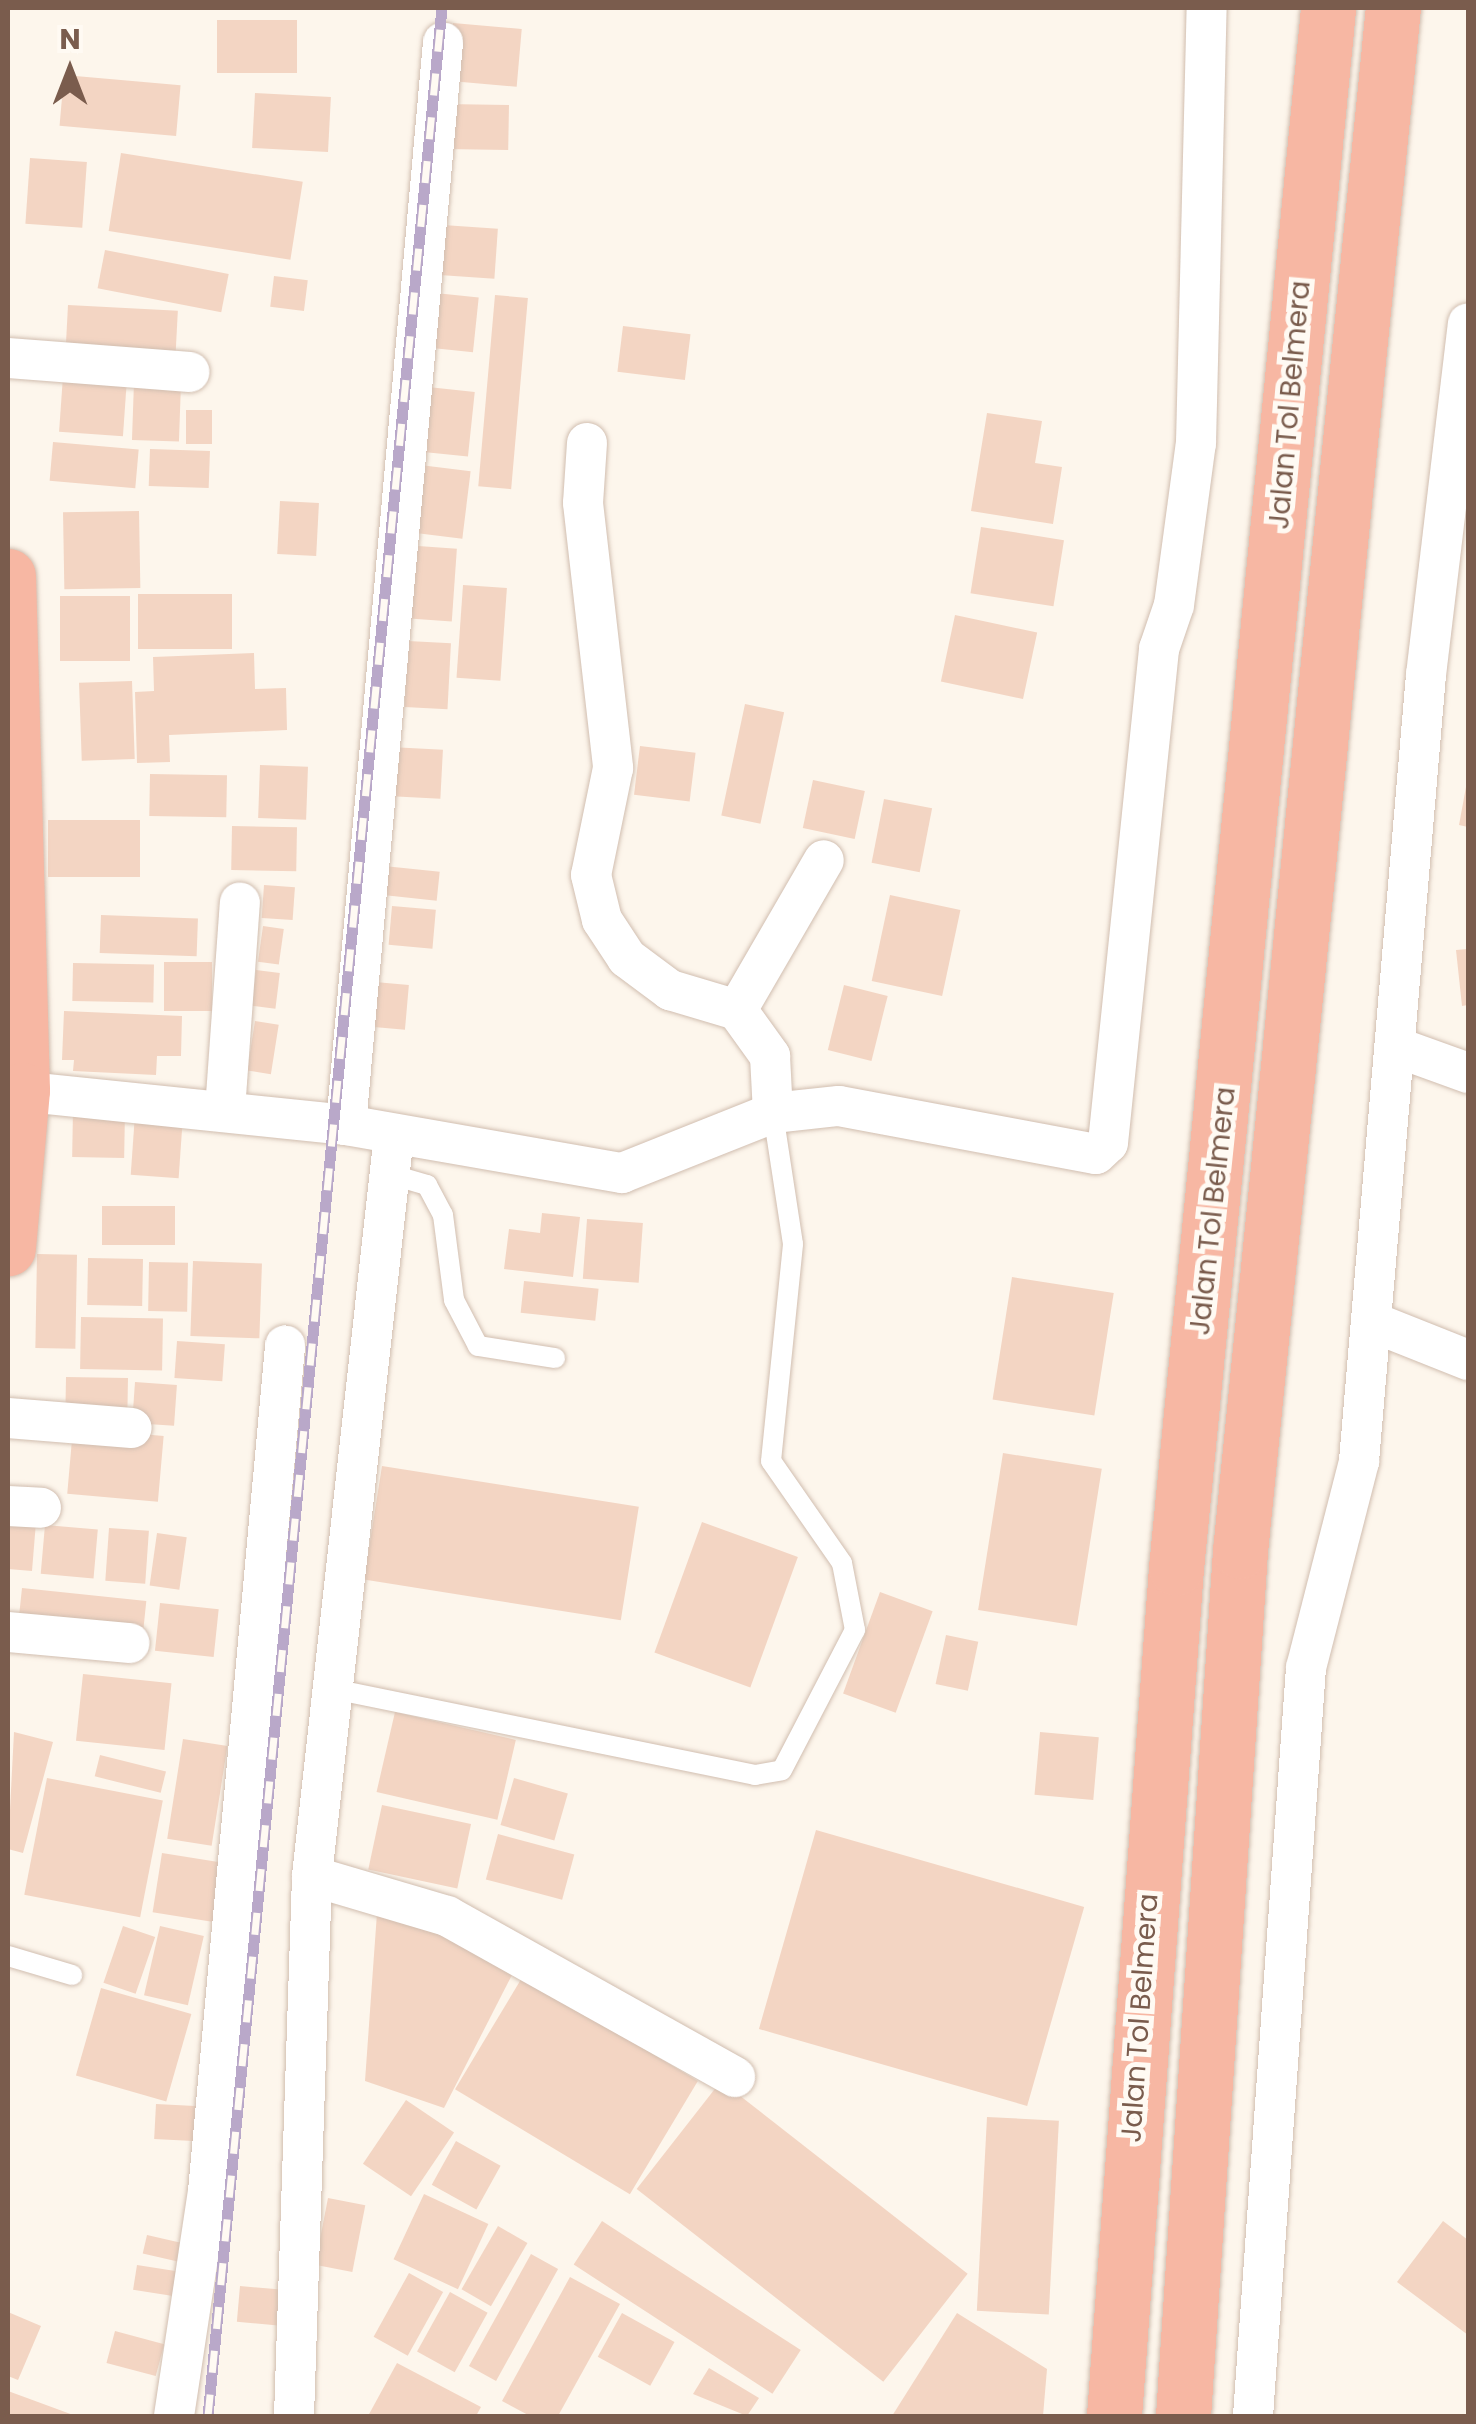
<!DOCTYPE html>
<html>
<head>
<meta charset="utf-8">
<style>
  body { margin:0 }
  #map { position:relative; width:1476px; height:2424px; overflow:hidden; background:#fdf6ec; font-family:Poppins,sans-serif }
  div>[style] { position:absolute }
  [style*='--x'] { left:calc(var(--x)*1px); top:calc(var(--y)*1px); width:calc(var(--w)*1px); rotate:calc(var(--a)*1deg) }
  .building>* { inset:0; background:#f3d5c3; transform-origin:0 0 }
  .roads { filter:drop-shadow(0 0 2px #d1beb0) drop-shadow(0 0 2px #d1beb0) }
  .lane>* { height:20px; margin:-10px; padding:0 10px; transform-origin:10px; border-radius:10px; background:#fff }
  .street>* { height:40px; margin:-20px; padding:0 20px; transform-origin:20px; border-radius:20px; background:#fff }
  .highway>* { height:55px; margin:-27.5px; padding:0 27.5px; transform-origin:27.5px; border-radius:27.5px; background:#f7b7a3 }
  .rail>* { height:11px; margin-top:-5.5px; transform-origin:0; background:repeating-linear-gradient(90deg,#fffaf3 0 22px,#b9a8c9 0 44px); box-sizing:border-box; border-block:2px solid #b9a8c9 }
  span { translate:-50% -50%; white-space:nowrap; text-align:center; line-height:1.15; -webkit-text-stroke:10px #fffaf3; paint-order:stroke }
  .street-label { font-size:28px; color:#7a5c4d }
  .frame { position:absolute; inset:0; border:10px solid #7a5c4d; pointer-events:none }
  .north { position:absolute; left:20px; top:20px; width:100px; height:100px; -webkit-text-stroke:8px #fffaf3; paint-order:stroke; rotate:0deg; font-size:28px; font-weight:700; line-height:40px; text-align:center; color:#7a5c4d }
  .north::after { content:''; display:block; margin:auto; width:35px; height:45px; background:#7a5c4d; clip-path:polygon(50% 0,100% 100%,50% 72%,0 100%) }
</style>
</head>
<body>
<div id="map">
  <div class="building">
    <i style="left:217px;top:20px;width:80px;height:53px"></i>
    <i style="left:453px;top:23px;width:69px;height:58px;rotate:5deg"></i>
    <i style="left:64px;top:75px;width:117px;height:51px;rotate:5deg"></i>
    <i style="left:255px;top:93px;width:76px;height:55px;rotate:3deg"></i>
    <i style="left:445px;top:104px;width:64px;height:45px;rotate:1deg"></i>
    <i style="left:121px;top:153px;width:184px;height:79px;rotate:9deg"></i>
    <i style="left:30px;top:158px;width:57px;height:66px;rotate:4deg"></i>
    <i style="left:443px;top:225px;width:55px;height:50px;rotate:4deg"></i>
    <i style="left:105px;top:250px;width:126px;height:39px;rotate:11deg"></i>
    <i style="left:274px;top:276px;width:34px;height:31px;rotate:7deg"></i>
    <i style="left:426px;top:292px;width:53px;height:55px;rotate:6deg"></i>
    <i style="left:495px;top:295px;width:33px;height:192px;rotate:5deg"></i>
    <i style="left:68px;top:305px;width:110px;height:52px;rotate:3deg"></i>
    <i style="left:623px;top:326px;width:68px;height:46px;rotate:7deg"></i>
    <i style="left:63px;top:376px;width:64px;height:56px;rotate:4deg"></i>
    <i style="left:134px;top:382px;width:47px;height:58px;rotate:2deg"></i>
    <i style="left:428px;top:387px;width:47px;height:65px;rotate:6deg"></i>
    <i style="left:186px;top:410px;width:26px;height:34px"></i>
    <i style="clip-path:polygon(987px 413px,1042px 421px,1035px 463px,1062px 467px,1053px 524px,971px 511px)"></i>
    <i style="left:53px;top:442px;width:86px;height:39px;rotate:5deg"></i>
    <i style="left:150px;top:449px;width:60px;height:37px;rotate:2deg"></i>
    <i style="left:420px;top:465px;width:51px;height:68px;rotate:7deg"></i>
    <i style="left:280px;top:501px;width:39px;height:53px;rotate:3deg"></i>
    <i style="left:139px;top:511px;width:77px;height:76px;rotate:89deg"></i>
    <i style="left:981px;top:527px;width:84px;height:67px;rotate:9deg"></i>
    <i style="left:404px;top:545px;width:53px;height:73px;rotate:4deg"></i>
    <i style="left:463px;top:585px;width:44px;height:93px;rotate:4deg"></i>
    <i style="left:138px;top:594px;width:94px;height:55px"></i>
    <i style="left:130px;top:596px;width:65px;height:70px;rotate:90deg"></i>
    <i style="left:955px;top:615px;width:84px;height:68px;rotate:12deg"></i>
    <i style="left:408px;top:641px;width:43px;height:66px;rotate:3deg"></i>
    <i style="clip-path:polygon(254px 653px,255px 689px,286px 688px,287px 730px,169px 735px,170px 762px,137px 763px,135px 692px,154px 691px,153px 657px)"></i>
    <i style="left:132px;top:681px;width:78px;height:53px;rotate:88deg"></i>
    <i style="left:745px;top:704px;width:40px;height:114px;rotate:12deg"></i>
    <i style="left:640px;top:746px;width:56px;height:49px;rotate:7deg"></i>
    <i style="left:390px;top:747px;width:53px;height:49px;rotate:3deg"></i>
    <i style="left:260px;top:765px;width:48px;height:53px;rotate:2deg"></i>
    <i style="left:150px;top:774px;width:77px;height:42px;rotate:1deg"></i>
    <i style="clip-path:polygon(1468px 776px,1468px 827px,1459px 825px)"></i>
    <i style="left:813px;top:780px;width:53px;height:49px;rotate:12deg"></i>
    <i style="left:884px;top:799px;width:49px;height:65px;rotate:11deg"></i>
    <i style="left:48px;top:820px;width:92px;height:57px"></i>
    <i style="left:232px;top:826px;width:65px;height:44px;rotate:1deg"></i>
    <i style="left:384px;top:866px;width:56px;height:29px;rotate:6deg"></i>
    <i style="left:264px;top:885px;width:31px;height:33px;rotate:4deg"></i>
    <i style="left:890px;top:895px;width:72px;height:88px;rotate:12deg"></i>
    <i style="left:392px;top:906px;width:44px;height:39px;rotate:5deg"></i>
    <i style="left:101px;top:915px;width:97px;height:38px;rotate:2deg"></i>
    <i style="left:263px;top:926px;width:21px;height:36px;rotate:8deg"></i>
    <i style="clip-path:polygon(1468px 949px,1468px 1005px,1462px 1006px,1456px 950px)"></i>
    <i style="left:164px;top:962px;width:48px;height:49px"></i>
    <i style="left:73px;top:963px;width:81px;height:38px;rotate:1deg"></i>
    <i style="left:256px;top:970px;width:24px;height:36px;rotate:7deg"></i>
    <i style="left:375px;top:982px;width:34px;height:45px;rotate:5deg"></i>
    <i style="left:844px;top:985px;width:45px;height:67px;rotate:14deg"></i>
    <i style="clip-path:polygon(64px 1011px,182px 1016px,181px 1056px,157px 1056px,156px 1075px,73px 1071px,74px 1060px,62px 1060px)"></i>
    <i style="left:255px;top:1021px;width:24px;height:50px;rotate:9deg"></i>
    <i style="left:73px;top:1109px;width:52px;height:48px;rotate:1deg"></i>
    <i style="left:135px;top:1114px;width:48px;height:61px;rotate:4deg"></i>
    <i style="left:102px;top:1206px;width:73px;height:39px"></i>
    <i style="clip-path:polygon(542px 1213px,580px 1217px,573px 1277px,504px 1269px,509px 1229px,540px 1233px)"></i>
    <i style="left:587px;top:1219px;width:56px;height:60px;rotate:4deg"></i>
    <i style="left:37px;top:1254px;width:40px;height:94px;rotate:1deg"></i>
    <i style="left:88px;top:1258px;width:55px;height:47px;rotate:1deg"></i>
    <i style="left:193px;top:1261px;width:69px;height:75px;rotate:2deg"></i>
    <i style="left:149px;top:1262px;width:39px;height:49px;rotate:1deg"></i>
    <i style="left:1012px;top:1277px;width:103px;height:124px;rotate:9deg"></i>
    <i style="left:524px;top:1281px;width:75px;height:32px;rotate:6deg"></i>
    <i style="left:81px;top:1317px;width:82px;height:52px;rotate:1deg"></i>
    <i style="left:177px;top:1341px;width:48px;height:37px;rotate:4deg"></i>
    <i style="left:66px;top:1377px;width:62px;height:36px;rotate:1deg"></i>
    <i style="left:135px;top:1382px;width:42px;height:41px;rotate:4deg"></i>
    <i style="left:73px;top:1428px;width:91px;height:66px;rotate:5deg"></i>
    <i style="left:1003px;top:1453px;width:100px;height:159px;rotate:9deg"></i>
    <i style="left:382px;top:1466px;width:260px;height:115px;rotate:9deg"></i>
    <i style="clip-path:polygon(8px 1520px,36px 1522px,32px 1571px,8px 1569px)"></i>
    <i style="left:702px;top:1522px;width:102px;height:139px;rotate:20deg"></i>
    <i style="left:45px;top:1525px;width:53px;height:49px;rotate:5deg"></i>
    <i style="left:109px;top:1528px;width:40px;height:53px;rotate:4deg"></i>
    <i style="left:157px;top:1533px;width:30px;height:53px;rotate:8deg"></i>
    <i style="left:22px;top:1588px;width:125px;height:32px;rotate:6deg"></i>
    <i style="left:880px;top:1592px;width:56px;height:108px;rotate:20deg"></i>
    <i style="left:160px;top:1603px;width:59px;height:48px;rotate:6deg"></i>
    <i style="left:946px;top:1635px;width:33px;height:50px;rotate:12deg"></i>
    <i style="left:83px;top:1674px;width:89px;height:67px;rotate:6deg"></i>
    <i style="left:395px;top:1712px;width:124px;height:82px;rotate:13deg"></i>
    <i style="clip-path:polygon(14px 1732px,53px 1742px,23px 1853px,8px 1849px)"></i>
    <i style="left:1040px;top:1732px;width:59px;height:63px;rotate:5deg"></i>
    <i style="left:183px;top:1739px;width:45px;height:101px;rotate:9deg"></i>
    <i style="left:100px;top:1755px;width:68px;height:22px;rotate:14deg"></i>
    <i style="left:47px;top:1778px;width:118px;height:119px;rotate:11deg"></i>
    <i style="left:514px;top:1778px;width:56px;height:49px;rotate:16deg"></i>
    <i style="left:382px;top:1805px;width:91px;height:66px;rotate:12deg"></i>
    <i style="left:816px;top:1830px;width:279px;height:207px;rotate:16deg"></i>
    <i style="left:498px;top:1834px;width:79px;height:47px;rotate:15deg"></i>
    <i style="left:162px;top:1853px;width:68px;height:60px;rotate:9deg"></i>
    <i style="clip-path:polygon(378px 1899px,517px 1965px,444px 2108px,365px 2081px)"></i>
    <i style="left:123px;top:1926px;width:34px;height:60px;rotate:19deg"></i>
    <i style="left:160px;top:1926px;width:45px;height:71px;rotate:13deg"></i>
    <i style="left:523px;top:1976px;width:204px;height:132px;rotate:31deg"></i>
    <i style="left:101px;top:1988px;width:94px;height:91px;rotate:16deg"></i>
    <i style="left:721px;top:2081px;width:313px;height:137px;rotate:38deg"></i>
    <i style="left:406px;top:2100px;width:58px;height:77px;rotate:34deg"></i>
    <i style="left:156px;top:2104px;width:44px;height:35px;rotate:3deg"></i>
    <i style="left:987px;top:2117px;width:72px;height:194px;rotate:3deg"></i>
    <i style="left:456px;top:2141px;width:51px;height:50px;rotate:29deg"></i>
    <i style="left:424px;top:2194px;width:71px;height:72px;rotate:25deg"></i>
    <i style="left:328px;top:2198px;width:38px;height:68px;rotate:11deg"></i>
    <i style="left:602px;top:2221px;width:237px;height:52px;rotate:33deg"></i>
    <i style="clip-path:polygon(1443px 2221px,1468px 2240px,1468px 2335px,1397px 2282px)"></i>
    <i style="left:498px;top:2226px;width:34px;height:73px;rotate:30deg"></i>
    <i style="left:147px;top:2235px;width:47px;height:19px;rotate:13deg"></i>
    <i style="left:531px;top:2254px;width:31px;height:128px;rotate:29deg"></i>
    <i style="left:137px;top:2265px;width:50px;height:25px;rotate:9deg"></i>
    <i style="left:409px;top:2273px;width:39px;height:73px;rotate:29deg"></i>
    <i style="clip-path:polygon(570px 2277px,620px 2304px,558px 2416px,530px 2416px,502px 2401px)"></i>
    <i style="left:240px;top:2286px;width:44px;height:36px;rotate:5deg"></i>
    <i style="left:450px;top:2292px;width:43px;height:68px;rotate:29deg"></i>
    <i style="clip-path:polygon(8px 2312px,41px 2326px,18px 2380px,8px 2376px)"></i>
    <i style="left:622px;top:2313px;width:60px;height:50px;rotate:29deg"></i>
    <i style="clip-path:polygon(957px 2313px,1047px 2369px,1043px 2416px,892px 2416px)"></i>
    <i style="left:115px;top:2331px;width:51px;height:33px;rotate:15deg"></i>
    <i style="clip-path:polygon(397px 2363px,481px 2407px,476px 2416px,368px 2416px)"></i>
    <i style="clip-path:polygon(709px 2368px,759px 2398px,747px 2416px,693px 2394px)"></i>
    <i style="clip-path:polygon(8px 2391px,76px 2416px,8px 2416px)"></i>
  </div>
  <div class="roads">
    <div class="lane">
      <i style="--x:386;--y:1173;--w:43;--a:16.3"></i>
      <i style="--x:427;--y:1185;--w:34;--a:62"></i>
      <i style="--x:443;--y:1215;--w:86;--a:82.6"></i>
      <i style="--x:454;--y:1300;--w:52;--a:62.4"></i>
      <i style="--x:478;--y:1346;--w:78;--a:8.9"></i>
      <i style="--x:333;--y:1689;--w:431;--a:11.5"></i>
      <i style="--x:755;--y:1775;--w:27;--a:-10"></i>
      <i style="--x:782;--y:1770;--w:158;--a:-62.5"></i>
      <i style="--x:855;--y:1630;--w:68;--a:-101"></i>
      <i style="--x:842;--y:1563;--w:124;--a:-124.8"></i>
      <i style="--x:771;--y:1461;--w:218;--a:-84.2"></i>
      <i style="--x:793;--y:1244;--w:133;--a:-98.7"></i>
      <i style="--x:8;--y:1956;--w:67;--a:16.5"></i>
    </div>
    <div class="street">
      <i style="--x:8;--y:358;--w:182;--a:4.4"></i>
      <i style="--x:587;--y:443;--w:60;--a:93.8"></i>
      <i style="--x:583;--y:503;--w:267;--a:83.5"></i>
      <i style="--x:613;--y:768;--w:109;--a:101.6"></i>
      <i style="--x:591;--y:875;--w:46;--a:76.3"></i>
      <i style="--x:602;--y:920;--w:45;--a:56.7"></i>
      <i style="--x:627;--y:958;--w:54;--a:36.7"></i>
      <i style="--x:670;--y:990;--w:70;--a:16.6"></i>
      <i style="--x:737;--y:1010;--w:57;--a:54.3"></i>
      <i style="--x:770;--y:1056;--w:57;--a:87"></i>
      <i style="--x:737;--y:1010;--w:173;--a:-59.9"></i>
      <i style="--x:1399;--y:1048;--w:73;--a:19.9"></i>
      <i style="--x:8;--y:1090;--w:340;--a:5.9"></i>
      <i style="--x:346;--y:1125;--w:280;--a:9.9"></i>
      <i style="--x:622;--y:1173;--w:162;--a:-21.7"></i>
      <i style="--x:773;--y:1113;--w:66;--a:-6.1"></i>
      <i style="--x:839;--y:1106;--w:261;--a:10.6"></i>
      <i style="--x:1096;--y:1154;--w:16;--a:-43"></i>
      <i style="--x:1108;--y:1143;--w:497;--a:-84.1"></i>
      <i style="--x:1159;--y:649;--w:46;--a:-71.2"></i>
      <i style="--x:1174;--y:605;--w:163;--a:-82.3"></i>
      <i style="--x:1196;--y:443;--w:435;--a:-88.6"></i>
      <i style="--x:225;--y:1110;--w:208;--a:-85.9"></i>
      <i style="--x:346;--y:1125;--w:1087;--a:-84.88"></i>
      <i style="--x:1375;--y:1323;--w:100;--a:21.7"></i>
      <i style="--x:8;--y:1418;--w:124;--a:4.6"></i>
      <i style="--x:8;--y:1506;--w:33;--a:3"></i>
      <i style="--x:8;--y:1632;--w:122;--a:5.2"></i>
      <i style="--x:312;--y:1876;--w:141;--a:16.5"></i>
      <i style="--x:447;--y:1916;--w:330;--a:29.2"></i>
      <i style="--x:174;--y:2416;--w:228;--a:-81.4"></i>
      <i style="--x:208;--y:2191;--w:849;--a:-84.79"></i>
      <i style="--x:294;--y:2416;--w:540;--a:-88.09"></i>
      <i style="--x:312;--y:1876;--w:746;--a:-83.69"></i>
      <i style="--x:1253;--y:2416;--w:750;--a:-85.95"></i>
      <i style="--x:1306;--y:1668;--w:214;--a:-75.6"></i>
      <i style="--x:1359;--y:1461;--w:789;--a:-85.13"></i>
      <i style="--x:1426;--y:675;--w:354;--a:-83.2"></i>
    </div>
    <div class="highway">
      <i style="--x:8;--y:576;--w:514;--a:88.44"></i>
      <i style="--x:22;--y:1090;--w:159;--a:95.1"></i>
      <i style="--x:1114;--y:2416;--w:850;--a:-85.82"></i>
      <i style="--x:1176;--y:1568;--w:1567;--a:-84.43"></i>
      <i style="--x:1183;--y:2416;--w:867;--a:-86.23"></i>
      <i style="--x:1240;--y:1551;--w:1551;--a:-84.34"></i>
    </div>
  </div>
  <div class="rail">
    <i style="--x:208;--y:2416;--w:2419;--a:-84.45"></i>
  </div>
  <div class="street-label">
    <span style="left:1290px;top:405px;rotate:-85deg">Jalan Tol Belmera</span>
    <span style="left:1213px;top:1211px;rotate:-84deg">Jalan Tol Belmera</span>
    <span style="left:1140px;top:2018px;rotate:-86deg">Jalan Tol Belmera</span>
  </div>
  <div class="frame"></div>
  <div class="north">N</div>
</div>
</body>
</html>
